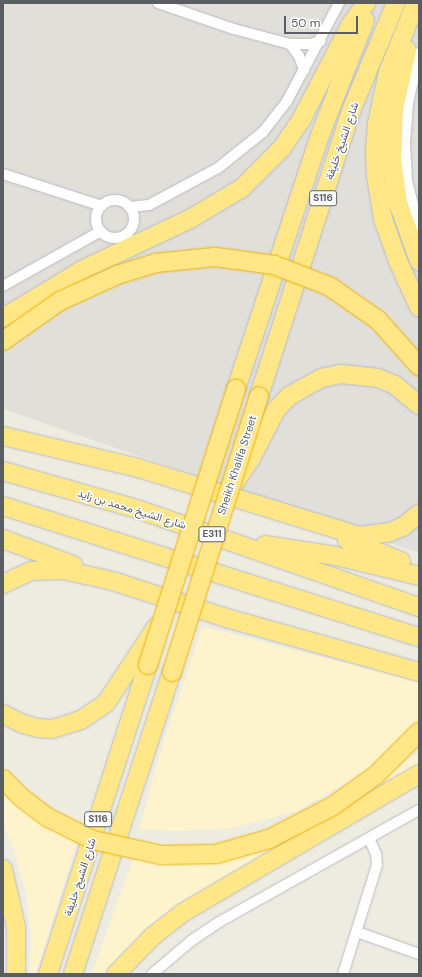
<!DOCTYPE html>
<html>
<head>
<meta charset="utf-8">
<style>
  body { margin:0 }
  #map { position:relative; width:422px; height:977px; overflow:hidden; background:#eeece1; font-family:"DM Sans",Vazirmatn,sans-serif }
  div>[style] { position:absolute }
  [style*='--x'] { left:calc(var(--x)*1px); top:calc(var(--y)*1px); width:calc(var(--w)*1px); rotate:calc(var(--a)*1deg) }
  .industrial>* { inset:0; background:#e1dfd9 }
  .sand>* { inset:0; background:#fdf4ce }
  .roads { filter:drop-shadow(0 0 1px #b9bcc1) drop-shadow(0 0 1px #b9bcc1) }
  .street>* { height:10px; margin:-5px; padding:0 5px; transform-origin:5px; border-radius:5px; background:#fff }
  .street>.ring { margin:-5px; padding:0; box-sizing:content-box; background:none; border:10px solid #fff; border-radius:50% }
  .highway>* { height:18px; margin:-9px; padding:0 9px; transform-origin:9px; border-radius:9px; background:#ffe787 }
  .bridges { filter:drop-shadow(0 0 1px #efb100) drop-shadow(0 0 1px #efb100) }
  .highway-bridge>* { height:18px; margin:-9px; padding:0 9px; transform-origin:9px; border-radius:9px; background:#ffe787 }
  span { translate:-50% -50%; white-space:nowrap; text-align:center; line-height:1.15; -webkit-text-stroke:3px #fff; paint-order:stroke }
  .shield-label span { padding:1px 3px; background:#fff; border:1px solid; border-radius:3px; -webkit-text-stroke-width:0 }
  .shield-label { font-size:10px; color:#5a5e63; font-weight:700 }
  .street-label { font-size:11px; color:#5a5e63 }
  .frame { position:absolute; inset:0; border:4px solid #5a5e63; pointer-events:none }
  .scale { position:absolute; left:284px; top:16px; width:74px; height:18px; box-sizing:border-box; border:2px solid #5a5e63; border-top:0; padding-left:5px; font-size:12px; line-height:14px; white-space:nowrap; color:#5a5e63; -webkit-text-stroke:3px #fff; paint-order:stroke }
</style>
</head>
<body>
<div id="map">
  <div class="industrial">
    <i style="clip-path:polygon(3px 3px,419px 3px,419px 553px,3px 409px)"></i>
  </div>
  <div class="sand">
    <i style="clip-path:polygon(209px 628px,419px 682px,419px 720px,407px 736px,367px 771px,297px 811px,232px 828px,178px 831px,139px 829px,163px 743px,202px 629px)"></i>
    <i style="clip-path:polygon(419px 752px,419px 768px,318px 829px,110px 974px,92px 974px,133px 859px,180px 863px,235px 858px,286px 841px,345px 808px)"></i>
    <i style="clip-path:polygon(3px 786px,78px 838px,36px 974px,29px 974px,31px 935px,26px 894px,15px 853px,3px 823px)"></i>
  </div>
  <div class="roads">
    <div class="street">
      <i style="--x:158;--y:3;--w:80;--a:18.9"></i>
      <i style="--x:234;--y:29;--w:58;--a:15"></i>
      <i style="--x:290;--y:44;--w:19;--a:0"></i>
      <i style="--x:309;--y:44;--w:12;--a:-14"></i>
      <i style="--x:290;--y:44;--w:15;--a:53"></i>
      <i style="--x:299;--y:56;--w:15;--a:70"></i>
      <i style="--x:419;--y:53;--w:51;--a:102.4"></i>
      <i style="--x:408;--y:103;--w:40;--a:94.3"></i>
      <i style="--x:405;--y:143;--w:38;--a:87"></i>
      <i style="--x:407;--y:181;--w:49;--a:75.7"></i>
      <i style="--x:3;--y:174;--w:104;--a:17.9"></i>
      <i class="ring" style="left:96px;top:200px;width:28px;height:28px"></i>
      <i style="--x:129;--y:207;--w:20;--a:-6"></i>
      <i style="--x:149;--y:205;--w:78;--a:-28.2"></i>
      <i style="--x:218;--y:168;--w:58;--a:-38.7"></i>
      <i style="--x:263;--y:132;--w:39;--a:-52"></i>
      <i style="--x:287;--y:101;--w:111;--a:-62"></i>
      <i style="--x:3;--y:286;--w:112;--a:-29.3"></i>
      <i style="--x:357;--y:932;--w:66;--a:19.5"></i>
      <i style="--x:152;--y:974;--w:51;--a:-40.2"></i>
      <i style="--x:191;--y:941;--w:36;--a:-34"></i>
      <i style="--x:221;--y:921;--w:227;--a:-29.3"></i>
      <i style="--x:343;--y:974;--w:114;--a:-72.7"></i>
      <i style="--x:377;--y:865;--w:11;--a:-95"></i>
      <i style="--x:376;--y:854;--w:17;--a:-114"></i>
    </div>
    <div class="highway">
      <i style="--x:416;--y:3;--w:74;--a:112.1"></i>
      <i style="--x:388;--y:72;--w:53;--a:101.9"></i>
      <i style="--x:377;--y:124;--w:26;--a:94"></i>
      <i style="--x:375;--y:150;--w:26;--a:88"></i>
      <i style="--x:376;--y:176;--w:44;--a:80.8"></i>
      <i style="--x:383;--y:219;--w:45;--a:70.3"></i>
      <i style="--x:398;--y:261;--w:51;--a:65.5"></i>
      <i style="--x:407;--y:50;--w:60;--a:102.4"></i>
      <i style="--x:394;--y:109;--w:51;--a:92.2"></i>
      <i style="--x:392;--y:160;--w:43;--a:82.1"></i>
      <i style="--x:398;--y:203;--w:62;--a:70.1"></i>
      <i style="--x:3;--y:318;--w:95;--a:-31.2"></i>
      <i style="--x:84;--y:269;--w:117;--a:-25.3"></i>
      <i style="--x:190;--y:219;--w:61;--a:-30.8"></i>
      <i style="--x:242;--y:188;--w:57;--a:-45"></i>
      <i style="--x:282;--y:148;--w:34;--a:-56"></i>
      <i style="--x:301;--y:120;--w:108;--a:-62.5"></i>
      <i style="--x:351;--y:24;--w:26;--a:-54"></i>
      <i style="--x:236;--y:389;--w:268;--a:-71.7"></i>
      <i style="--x:320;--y:135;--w:123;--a:-68.6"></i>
      <i style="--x:259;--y:396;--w:299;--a:-72.1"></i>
      <i style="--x:351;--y:111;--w:117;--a:-67.4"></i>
      <i style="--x:3;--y:436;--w:139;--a:13.3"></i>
      <i style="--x:138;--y:468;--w:231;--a:17.1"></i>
      <i style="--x:359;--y:536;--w:31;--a:-7"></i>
      <i style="--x:390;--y:532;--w:15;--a:-23"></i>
      <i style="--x:404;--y:526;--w:19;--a:-39"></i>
      <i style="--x:3;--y:471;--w:139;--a:15.8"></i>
      <i style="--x:137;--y:509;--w:299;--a:19.2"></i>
      <i style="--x:233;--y:485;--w:30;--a:-56"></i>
      <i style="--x:250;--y:460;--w:56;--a:-62.5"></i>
      <i style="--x:276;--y:410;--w:19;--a:-47"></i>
      <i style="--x:289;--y:396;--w:38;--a:-29"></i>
      <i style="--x:322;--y:378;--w:19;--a:-12"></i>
      <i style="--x:341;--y:374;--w:37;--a:6"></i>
      <i style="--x:378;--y:378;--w:18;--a:22"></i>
      <i style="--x:395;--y:385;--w:31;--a:40"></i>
      <i style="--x:3;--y:506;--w:436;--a:17.5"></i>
      <i style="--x:3;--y:539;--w:75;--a:20.4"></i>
      <i style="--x:347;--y:540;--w:58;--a:21.3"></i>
      <i style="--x:265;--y:545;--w:72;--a:8.8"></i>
      <i style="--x:336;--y:556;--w:85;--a:13.5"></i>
      <i style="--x:3;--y:584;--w:31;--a:-25"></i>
      <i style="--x:31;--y:571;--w:32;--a:-2"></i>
      <i style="--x:63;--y:570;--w:51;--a:12.4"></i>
      <i style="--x:113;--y:581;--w:116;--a:18.1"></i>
      <i style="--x:223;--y:617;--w:204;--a:15.7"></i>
      <i style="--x:3;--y:714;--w:22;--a:27"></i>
      <i style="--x:23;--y:724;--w:16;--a:15"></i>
      <i style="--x:38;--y:728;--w:14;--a:4"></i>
      <i style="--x:52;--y:729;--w:30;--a:-17"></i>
      <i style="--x:81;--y:720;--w:30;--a:-34"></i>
      <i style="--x:106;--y:703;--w:92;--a:-56.5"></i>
      <i style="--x:3;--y:869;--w:59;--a:77.4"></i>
      <i style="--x:16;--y:927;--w:47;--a:90"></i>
      <i style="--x:48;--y:974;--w:325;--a:-72.1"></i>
      <i style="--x:73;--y:974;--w:318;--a:-71.9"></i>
      <i style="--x:116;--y:974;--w:53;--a:-45.8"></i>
      <i style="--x:153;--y:936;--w:39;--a:-38"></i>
      <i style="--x:184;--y:912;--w:273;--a:-30.4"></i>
    </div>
  </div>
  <div class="bridges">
    <div class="highway-bridge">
      <i style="--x:3;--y:341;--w:70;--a:-35.1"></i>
      <i style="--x:60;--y:301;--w:63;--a:-24.5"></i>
      <i style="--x:117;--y:275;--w:41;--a:-17.1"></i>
      <i style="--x:156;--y:263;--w:59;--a:-5.8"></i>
      <i style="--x:215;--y:257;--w:60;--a:7.7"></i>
      <i style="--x:274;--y:265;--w:59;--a:20.9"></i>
      <i style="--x:329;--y:286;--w:60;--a:34.8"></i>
      <i style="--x:378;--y:320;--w:62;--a:48.3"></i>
      <i style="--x:148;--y:665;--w:290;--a:-72.3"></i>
      <i style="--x:172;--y:672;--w:289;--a:-72.5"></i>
      <i style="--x:3;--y:779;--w:27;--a:45"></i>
      <i style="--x:22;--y:798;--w:34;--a:37"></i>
      <i style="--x:49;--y:818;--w:49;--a:26.6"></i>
      <i style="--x:93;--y:840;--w:70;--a:12.4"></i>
      <i style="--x:161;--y:855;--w:55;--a:-1"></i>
      <i style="--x:216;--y:854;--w:55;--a:-15.8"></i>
      <i style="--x:269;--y:839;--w:72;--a:-27.3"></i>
      <i style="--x:333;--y:806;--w:53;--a:-35.8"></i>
      <i style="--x:376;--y:775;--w:61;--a:-45"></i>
    </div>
  </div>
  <div class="shield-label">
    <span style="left:323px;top:198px">S116</span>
    <span style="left:212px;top:534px">E311</span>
    <span style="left:98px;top:819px">S116</span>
  </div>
  <div class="street-label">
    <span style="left:342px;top:141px;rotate:-71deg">شارع الشيخ خليفة</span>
    <span style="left:237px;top:465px;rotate:-72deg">Sheikh Khalifa Street</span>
    <span style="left:132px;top:509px;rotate:17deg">شارع الشيخ محمد بن زايد</span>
    <span style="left:80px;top:877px;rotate:-72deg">شارع الشيخ خليفة</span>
  </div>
  <div class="frame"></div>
  <div class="scale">50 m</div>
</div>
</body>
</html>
